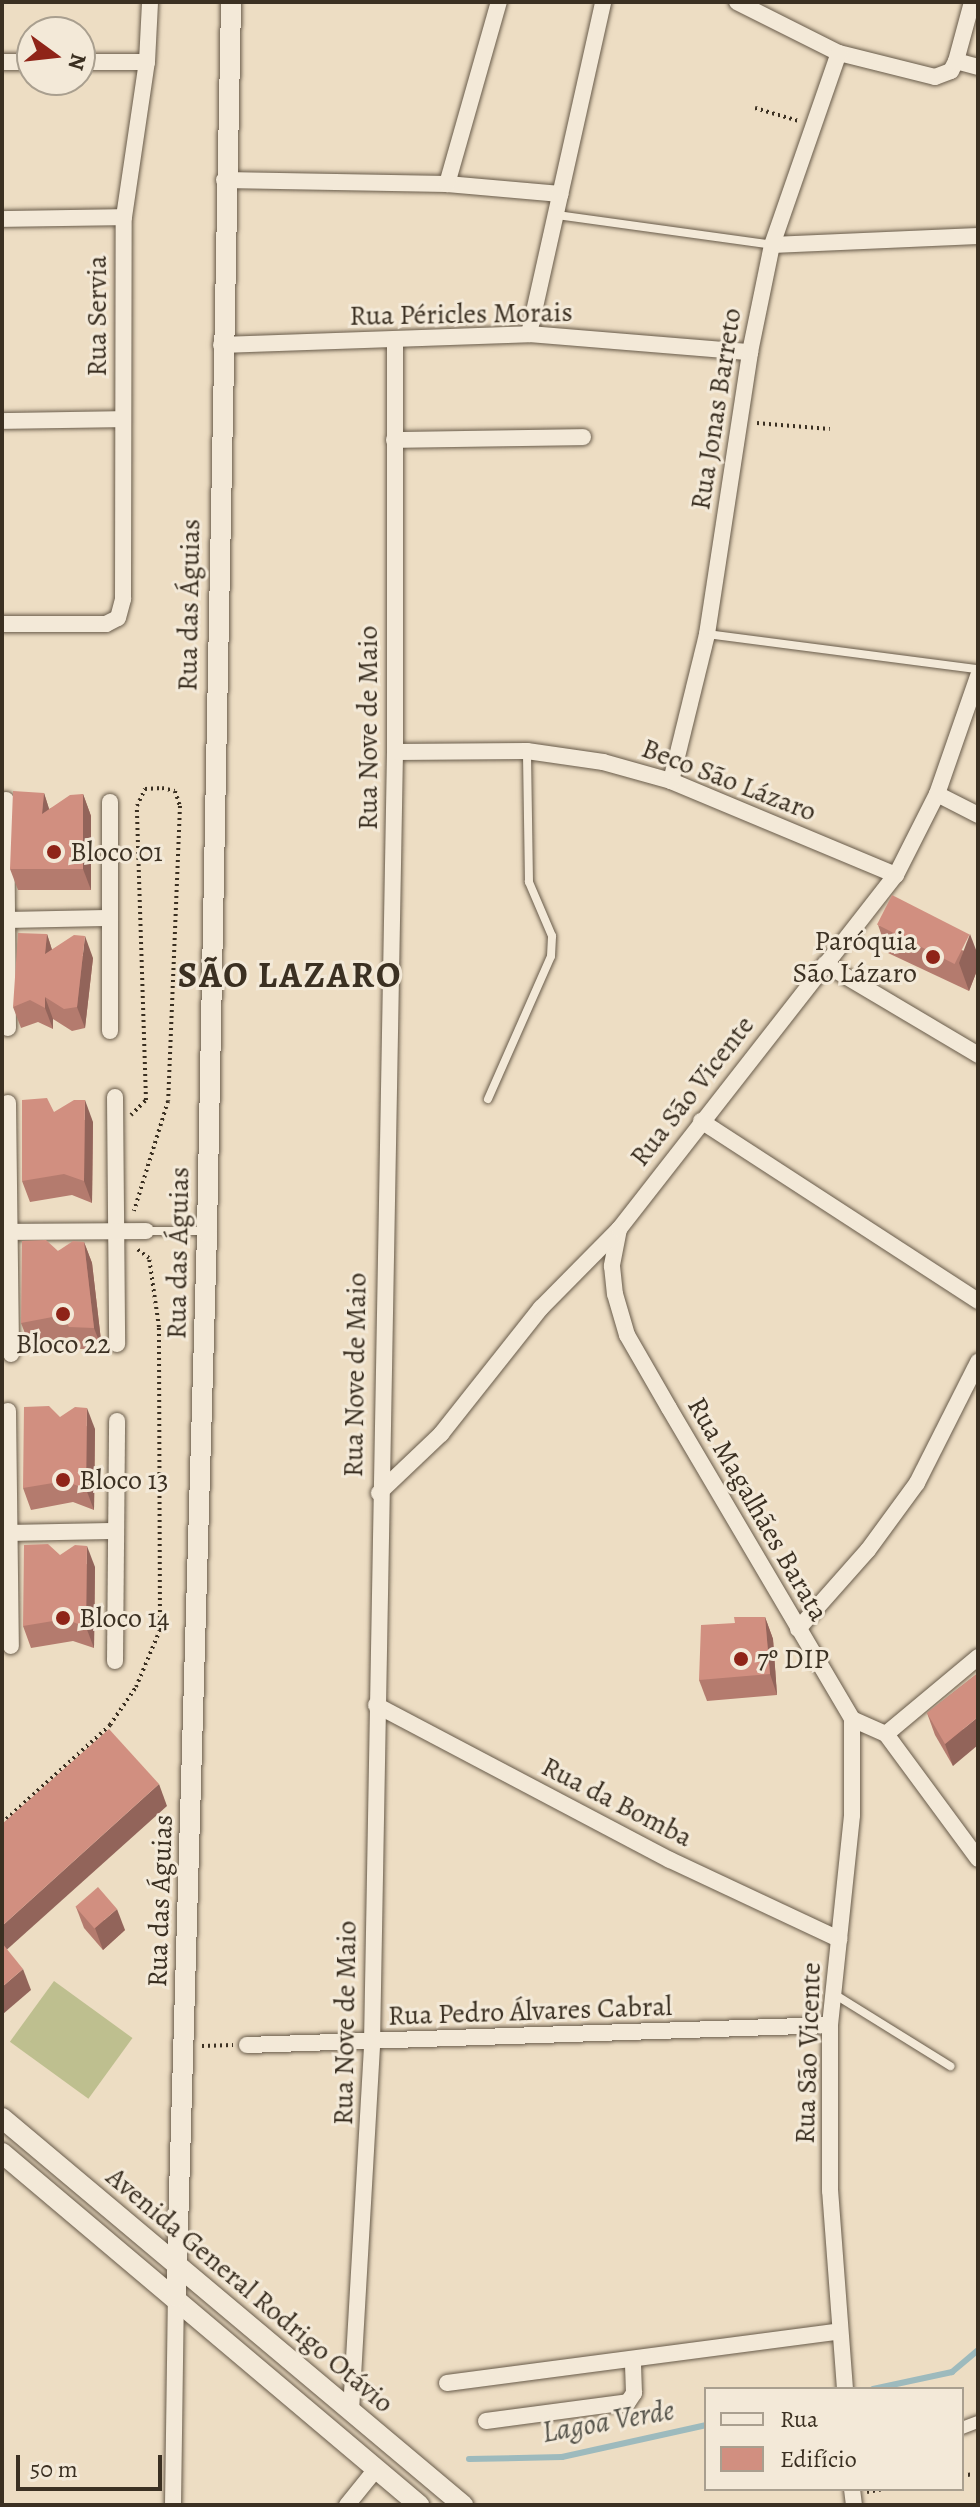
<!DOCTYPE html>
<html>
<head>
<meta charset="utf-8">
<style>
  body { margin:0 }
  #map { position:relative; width:980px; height:2507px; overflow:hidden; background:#edddc3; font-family:Alegreya,serif }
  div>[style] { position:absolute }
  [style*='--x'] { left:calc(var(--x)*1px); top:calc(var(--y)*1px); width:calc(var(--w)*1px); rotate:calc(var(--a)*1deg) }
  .green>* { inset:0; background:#bebf8f; transform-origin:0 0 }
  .stream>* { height:6px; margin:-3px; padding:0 3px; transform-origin:3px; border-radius:3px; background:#9dbabd }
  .path>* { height:4px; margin-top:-2px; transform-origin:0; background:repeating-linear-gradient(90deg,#3b3022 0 2px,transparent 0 6px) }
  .roads { filter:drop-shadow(0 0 2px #685b4a) drop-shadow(0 0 2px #685b4a) }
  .service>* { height:8px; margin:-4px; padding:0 4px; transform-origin:4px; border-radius:4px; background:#f3e9d8 }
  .pedestrian>* { height:12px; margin:-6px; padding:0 6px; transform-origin:6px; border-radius:6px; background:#f3e9d8 }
  .minor>* { height:16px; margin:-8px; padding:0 8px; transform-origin:8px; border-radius:8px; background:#f3e9d8 }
  .tertiary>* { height:20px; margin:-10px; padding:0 10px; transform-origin:10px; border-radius:10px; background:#f3e9d8 }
  .wall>* { inset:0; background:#b47b6e }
  .shaded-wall>* { inset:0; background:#92645a }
  .building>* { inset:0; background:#d18f80; transform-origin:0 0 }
  .dots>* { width:22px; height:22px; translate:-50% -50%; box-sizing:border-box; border:4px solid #f3e9d8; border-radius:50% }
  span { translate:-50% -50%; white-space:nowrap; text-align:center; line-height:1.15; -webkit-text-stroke:6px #f3e9d8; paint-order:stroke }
  .street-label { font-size:28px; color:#3b3022 }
  .poi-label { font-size:28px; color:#3b3022 }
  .left { translate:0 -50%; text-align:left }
  .right { translate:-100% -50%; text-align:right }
  .water-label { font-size:30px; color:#545249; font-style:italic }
  .district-label { font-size:36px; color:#3b3022; font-weight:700; letter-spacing:2px }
  .frame { position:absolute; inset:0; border:4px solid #3b3022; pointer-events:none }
  .legend { position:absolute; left:704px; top:2387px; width:260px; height:104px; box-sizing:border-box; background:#f3e9d8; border:2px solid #a99f8f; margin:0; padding:10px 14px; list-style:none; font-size:24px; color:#3b3022 }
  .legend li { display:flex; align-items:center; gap:16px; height:40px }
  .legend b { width:40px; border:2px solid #a99f8f }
  .north { position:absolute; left:16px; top:16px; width:80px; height:80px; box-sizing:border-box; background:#f3e9d8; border:2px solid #a99f8f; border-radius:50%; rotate:105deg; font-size:22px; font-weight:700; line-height:32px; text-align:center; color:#3b3022 }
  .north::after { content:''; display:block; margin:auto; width:28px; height:36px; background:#8f2418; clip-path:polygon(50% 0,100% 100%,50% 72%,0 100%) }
  .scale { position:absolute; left:16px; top:2455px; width:146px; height:36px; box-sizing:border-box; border:4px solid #3b3022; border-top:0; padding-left:10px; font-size:24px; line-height:28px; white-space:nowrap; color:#3b3022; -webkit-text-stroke:6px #f3e9d8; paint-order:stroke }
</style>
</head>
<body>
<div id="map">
  <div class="green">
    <i style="left:54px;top:1981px;width:97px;height:75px;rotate:36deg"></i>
  </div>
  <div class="stream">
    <i style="--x:873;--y:2389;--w:81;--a:-12.1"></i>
    <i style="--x:952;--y:2372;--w:34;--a:-40"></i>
    <i style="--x:469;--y:2459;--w:93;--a:-1.2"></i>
    <i style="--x:562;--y:2457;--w:148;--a:-12.5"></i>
  </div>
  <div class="path">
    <i style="--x:755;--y:108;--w:46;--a:16.5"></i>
    <i style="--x:757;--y:423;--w:73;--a:4.7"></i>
    <i style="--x:131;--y:1115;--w:21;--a:-45"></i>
    <i style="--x:146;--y:1100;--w:294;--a:-91.8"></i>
    <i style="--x:137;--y:806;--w:19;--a:-65"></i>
    <i style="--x:145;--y:789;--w:17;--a:-3"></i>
    <i style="--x:162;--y:788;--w:13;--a:13"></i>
    <i style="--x:175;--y:791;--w:16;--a:72"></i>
    <i style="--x:180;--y:806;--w:295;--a:92.3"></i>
    <i style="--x:168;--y:1101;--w:115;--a:107.2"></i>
    <i style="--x:2;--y:1823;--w:146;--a:-42.2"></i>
    <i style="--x:110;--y:1725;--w:46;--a:-55.6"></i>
    <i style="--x:136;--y:1687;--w:62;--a:-67.2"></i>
    <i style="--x:160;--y:1630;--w:303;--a:-90.2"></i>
    <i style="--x:159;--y:1327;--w:70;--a:-98.2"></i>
    <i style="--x:149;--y:1258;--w:15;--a:-143"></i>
    <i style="--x:202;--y:2046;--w:31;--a:-2"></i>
    <i style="--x:962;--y:2476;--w:11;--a:-10"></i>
    <i style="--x:867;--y:2492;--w:17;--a:-10"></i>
  </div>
  <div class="roads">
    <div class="service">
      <i style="--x:557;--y:215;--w:217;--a:7.9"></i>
      <i style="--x:707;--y:634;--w:273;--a:7.4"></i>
      <i style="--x:488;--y:1099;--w:156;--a:-66.2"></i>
      <i style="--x:551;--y:956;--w:20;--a:-87"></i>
      <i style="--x:552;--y:936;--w:59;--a:-113.1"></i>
      <i style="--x:529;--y:882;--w:131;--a:-90.9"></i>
      <i style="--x:146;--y:1231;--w:60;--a:0"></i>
      <i style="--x:834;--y:1994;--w:137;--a:31.8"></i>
    </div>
    <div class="pedestrian">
      <i style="--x:962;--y:2428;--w:17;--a:-21"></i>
    </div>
    <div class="minor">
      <i style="--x:737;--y:2;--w:114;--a:26.6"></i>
      <i style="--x:839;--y:53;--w:99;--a:14"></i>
      <i style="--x:935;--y:77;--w:17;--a:-21"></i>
      <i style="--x:951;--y:71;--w:11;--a:-63"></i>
      <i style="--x:956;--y:61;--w:61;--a:-74.8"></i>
      <i style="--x:956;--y:61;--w:23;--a:15"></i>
      <i style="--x:2;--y:62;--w:30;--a:0"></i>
      <i style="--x:80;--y:62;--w:67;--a:0"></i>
      <i style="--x:224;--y:180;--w:223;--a:1"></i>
      <i style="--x:447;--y:184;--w:114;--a:5"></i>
      <i style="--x:447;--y:184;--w:189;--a:-74.1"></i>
      <i style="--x:2;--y:219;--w:122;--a:-0.9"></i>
      <i style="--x:772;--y:245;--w:206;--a:-2.5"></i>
      <i style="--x:529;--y:334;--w:340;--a:-77.4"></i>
      <i style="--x:221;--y:345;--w:308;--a:-2"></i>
      <i style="--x:529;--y:334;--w:222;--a:4.7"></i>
      <i style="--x:2;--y:421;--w:121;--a:-0.9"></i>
      <i style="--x:394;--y:440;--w:189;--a:-0.9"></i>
      <i style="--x:2;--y:624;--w:104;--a:0"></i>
      <i style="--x:106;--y:624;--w:13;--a:-27"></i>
      <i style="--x:118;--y:618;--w:20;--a:-75"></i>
      <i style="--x:123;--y:599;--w:382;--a:-89.9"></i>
      <i style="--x:124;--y:217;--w:157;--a:-81.6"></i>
      <i style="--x:147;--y:62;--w:60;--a:-87.1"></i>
      <i style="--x:395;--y:752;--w:132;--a:-0.4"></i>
      <i style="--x:527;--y:751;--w:77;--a:8.2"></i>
      <i style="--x:603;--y:762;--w:71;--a:15.6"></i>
      <i style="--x:671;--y:781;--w:244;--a:22.7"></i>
      <i style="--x:671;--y:781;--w:151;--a:-76.2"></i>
      <i style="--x:707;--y:634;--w:285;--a:-81.3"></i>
      <i style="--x:750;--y:352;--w:109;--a:-78.4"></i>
      <i style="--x:772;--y:245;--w:203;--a:-70.8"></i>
      <i style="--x:937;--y:794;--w:46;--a:27.1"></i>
      <i style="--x:6;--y:800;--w:228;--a:89.5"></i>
      <i style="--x:2;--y:920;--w:108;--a:-1.1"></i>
      <i style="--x:825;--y:964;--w:178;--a:30.7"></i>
      <i style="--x:110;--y:1031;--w:229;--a:-90"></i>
      <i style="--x:115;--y:1097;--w:247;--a:89.5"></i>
      <i style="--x:8;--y:1103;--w:251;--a:89.3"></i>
      <i style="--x:701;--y:1121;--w:330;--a:33"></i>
      <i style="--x:619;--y:1229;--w:38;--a:101"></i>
      <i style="--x:612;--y:1266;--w:28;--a:84"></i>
      <i style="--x:615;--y:1294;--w:43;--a:73.7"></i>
      <i style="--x:627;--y:1335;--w:84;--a:60.1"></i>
      <i style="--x:669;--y:1408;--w:361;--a:59.5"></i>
      <i style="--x:852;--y:1719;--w:37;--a:24"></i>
      <i style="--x:886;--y:1734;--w:155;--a:53.6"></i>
      <i style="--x:2;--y:1232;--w:144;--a:-0.4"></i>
      <i style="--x:8;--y:1411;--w:235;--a:89.3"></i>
      <i style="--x:379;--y:1493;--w:86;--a:-43.6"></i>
      <i style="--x:441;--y:1434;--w:161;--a:-51.6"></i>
      <i style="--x:541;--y:1308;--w:111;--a:-45.4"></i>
      <i style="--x:619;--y:1229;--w:449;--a:-52"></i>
      <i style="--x:896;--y:875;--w:91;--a:-63.2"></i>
      <i style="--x:937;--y:794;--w:125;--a:-70.8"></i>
      <i style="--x:2;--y:1533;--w:114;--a:-1"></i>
      <i style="--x:798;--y:1629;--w:106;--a:-48.5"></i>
      <i style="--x:868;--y:1550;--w:83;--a:-53.8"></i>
      <i style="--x:917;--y:1483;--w:136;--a:-63.2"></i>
      <i style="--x:115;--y:1661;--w:240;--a:-89.5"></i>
      <i style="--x:376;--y:1705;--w:332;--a:27.8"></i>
      <i style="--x:670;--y:1860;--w:187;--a:25.1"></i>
      <i style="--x:886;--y:1734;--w:120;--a:-39.9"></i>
      <i style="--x:247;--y:2045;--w:583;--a:-1.96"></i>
      <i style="--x:447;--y:2383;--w:393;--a:-7.5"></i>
      <i style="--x:845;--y:2389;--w:199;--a:-94.3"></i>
      <i style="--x:830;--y:2191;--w:166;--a:-90"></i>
      <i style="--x:830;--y:2025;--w:211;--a:-84"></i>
      <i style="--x:852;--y:1815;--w:96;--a:-90"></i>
      <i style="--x:351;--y:2411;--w:368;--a:-86.7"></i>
      <i style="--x:372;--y:2044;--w:1292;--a:-88.98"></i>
      <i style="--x:395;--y:752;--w:412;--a:-90"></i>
      <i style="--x:486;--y:2421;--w:143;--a:-7.6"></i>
      <i style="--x:628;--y:2402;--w:11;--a:-56"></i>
      <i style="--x:634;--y:2393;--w:33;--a:-92"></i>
      <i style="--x:852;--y:2489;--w:16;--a:83"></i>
      <i style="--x:173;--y:2505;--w:208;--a:-89.2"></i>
      <i style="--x:347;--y:2505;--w:46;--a:-51.1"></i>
    </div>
    <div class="tertiary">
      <i style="--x:2;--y:2118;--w:602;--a:40.01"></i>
      <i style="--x:2;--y:2153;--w:546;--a:40.17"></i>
      <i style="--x:176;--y:2297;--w:1066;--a:-88.33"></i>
      <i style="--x:207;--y:1231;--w:1229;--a:-88.88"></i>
    </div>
  </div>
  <div class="wall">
    <i style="clip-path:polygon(44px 793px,49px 809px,83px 794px,91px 816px,91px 890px,18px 890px,10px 869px)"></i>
    <i style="clip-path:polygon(878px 925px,978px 955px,978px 968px,969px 991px,888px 953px)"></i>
    <i style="clip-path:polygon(47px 934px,52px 950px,93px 958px,85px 1028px,72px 1031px,53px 1019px,53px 1029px,38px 1022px,21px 1028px,13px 1007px)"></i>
    <i style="clip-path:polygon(54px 1112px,93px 1122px,92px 1203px,72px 1195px,30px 1202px,22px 1181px)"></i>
    <i style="clip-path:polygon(84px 1242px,92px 1263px,102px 1349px,77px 1349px,71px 1337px,29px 1344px,21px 1323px,58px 1251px)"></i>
    <i style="clip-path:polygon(60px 1417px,95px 1429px,94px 1510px,73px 1502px,31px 1510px,23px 1488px)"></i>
    <i style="clip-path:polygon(60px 1555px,95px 1567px,94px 1648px,73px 1641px,31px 1648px,23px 1626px)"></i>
    <i style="clip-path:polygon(765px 1617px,773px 1639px,777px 1695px,707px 1701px,699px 1680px,735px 1623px)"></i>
    <i style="clip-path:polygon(978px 1673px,953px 1766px,935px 1735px,927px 1713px)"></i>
    <i style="clip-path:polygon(76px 1907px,125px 1930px,103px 1950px,84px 1928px)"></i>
  </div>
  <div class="shaded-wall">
    <i style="clip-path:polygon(44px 793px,51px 815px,42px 814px)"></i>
    <i style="clip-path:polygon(83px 794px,91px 816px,91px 890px,83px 869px)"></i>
    <i style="clip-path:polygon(47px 934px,54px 956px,45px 954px)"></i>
    <i style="clip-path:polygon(970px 934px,978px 955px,978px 968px,969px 991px,959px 963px)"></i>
    <i style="clip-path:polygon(85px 936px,93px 958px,85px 1028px,77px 1007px)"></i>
    <i style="clip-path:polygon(45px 997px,53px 1019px,53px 1029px,45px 1008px)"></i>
    <i style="clip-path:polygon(85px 1100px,93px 1122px,92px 1203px,84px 1181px)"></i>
    <i style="clip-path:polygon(84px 1242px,92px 1263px,102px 1349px,94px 1328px)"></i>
    <i style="clip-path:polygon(87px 1408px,95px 1429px,94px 1510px,86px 1489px)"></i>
    <i style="clip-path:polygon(87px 1546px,95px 1567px,94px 1648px,86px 1627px)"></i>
    <i style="clip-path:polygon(765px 1617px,773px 1639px,777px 1695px,770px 1674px)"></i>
    <i style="clip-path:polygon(978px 1717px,978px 1745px,953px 1766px,945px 1744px)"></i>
    <i style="clip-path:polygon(159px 1784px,167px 1806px,2px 1954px,2px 1926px)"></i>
    <i style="clip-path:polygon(117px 1909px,125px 1930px,103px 1950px,95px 1928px)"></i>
    <i style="clip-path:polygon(23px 1969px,31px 1990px,3px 2014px,2px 2010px,2px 1987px)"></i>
  </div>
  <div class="building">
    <i style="clip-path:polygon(13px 791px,44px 793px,42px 814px,70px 795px,83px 794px,83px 869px,10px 869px)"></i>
    <i style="left:892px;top:895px;width:87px;height:33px;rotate:27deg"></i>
    <i style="clip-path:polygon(18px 933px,47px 934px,45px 954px,74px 935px,85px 936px,77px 1007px,64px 1009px,45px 997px,45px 1008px,30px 1000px,13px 1007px)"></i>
    <i style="clip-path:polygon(47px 1098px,54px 1112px,74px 1100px,85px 1100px,84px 1181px,64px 1174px,22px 1181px,22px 1100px)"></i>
    <i style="clip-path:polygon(46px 1240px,58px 1251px,73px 1241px,84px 1242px,94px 1328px,69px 1327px,63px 1315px,21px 1323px,22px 1241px)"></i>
    <i style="clip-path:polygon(49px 1406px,60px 1417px,75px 1407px,87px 1408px,86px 1489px,65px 1481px,23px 1488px,24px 1407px)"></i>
    <i style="clip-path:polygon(48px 1544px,60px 1555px,75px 1545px,87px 1546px,86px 1627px,65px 1619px,23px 1626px,24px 1545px)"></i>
    <i style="clip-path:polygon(734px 1617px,765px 1617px,770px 1674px,699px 1680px,701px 1625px,735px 1623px)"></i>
    <i style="clip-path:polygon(978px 1673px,978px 1717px,945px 1744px,927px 1713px)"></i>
    <i style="clip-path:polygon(109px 1729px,159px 1784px,2px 1926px,2px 1824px)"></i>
    <i style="left:98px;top:1887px;width:29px;height:30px;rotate:49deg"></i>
    <i style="clip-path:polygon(2px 1943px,23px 1969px,2px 1987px)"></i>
  </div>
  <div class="dots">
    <i style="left:54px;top:852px;background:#8f2418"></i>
    <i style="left:933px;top:957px;background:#8f2418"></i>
    <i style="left:63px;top:1314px;background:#8f2418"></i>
    <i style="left:63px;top:1480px;background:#8f2418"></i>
    <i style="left:63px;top:1618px;background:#8f2418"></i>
    <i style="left:741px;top:1659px;background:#8f2418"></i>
  </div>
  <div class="street-label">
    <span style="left:461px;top:314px;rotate:-1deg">Rua Péricles Morais</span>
    <span style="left:97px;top:316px;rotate:-90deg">Rua Servia</span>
    <span style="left:716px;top:409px;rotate:-81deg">Rua Jonas Barreto</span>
    <span style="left:189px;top:605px;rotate:-89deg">Rua das Águias</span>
    <span style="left:368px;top:728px;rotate:-90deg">Rua Nove de Maio</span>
    <span style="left:729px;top:780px;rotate:21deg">Beco São Lázaro</span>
    <span style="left:692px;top:1091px;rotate:-52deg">Rua São Vicente</span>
    <span style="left:178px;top:1253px;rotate:-89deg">Rua das Águias</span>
    <span style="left:355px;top:1375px;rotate:-89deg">Rua Nove de Maio</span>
    <span style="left:758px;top:1509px;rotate:60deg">Rua Magalhães Barata</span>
    <span style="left:617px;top:1802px;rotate:27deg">Rua da Bomba</span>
    <span style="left:160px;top:1901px;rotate:-88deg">Rua das Águias</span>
    <span style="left:530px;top:2011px;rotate:-2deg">Rua Pedro Álvares Cabral</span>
    <span style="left:345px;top:2023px;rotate:-89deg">Rua Nove de Maio</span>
    <span style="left:808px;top:2053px;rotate:-88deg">Rua São Vicente</span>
    <span style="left:250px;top:2290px;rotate:40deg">Avenida General Rodrigo Otávio</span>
  </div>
  <div class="poi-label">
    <span class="left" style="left:70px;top:852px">Bloco 01</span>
    <span class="right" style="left:917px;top:957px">Paróquia<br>São Lázaro</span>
    <span style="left:63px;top:1344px">Bloco 22</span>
    <span class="left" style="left:79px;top:1480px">Bloco 13</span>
    <span class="left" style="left:79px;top:1618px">Bloco 14</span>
    <span class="left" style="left:757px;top:1659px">7º DIP</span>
  </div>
  <div class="water-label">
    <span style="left:608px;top:2421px;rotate:-10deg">Lagoa Verde</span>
  </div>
  <div class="district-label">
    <span style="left:290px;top:975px">SÃO LAZARO</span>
  </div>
  <div class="frame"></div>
  <ul class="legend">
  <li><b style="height:10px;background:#f3e9d8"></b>Rua</li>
  <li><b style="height:22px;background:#d18f80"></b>Edifício</li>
  </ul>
  <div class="north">N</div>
  <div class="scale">50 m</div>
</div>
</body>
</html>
